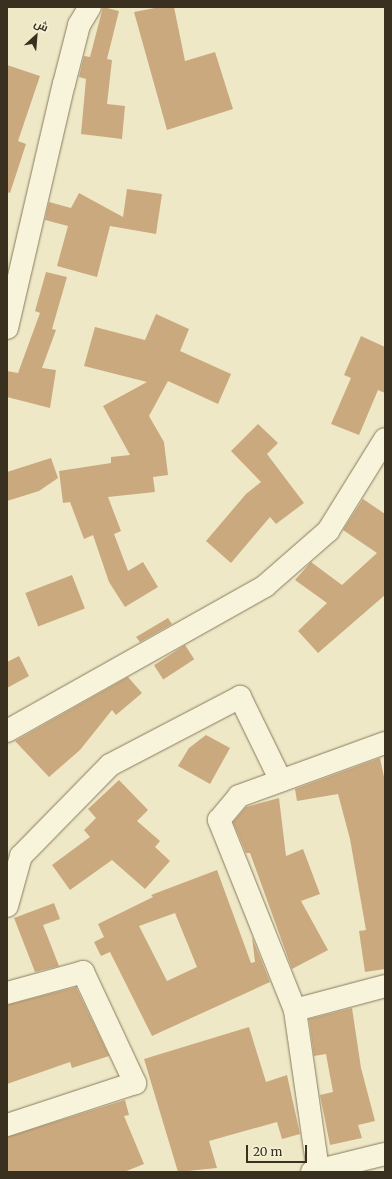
<!DOCTYPE html>
<html>
<head>
<meta charset="utf-8">
<style>
  body { margin:0 }
  #map { position:relative; width:392px; height:1179px; overflow:hidden; background:#eee8c7; font-family:Merriweather,Cairo,serif }
  div>[style] { position:absolute }
  [style*='--x'] { left:calc(var(--x)*1px); top:calc(var(--y)*1px); width:calc(var(--w)*1px); rotate:calc(var(--a)*1deg) }
  .building>* { inset:0; background:#cba97e; transform-origin:0 0 }
  .roads { filter:drop-shadow(0 0 1px #897b5d) drop-shadow(0 0 1px #897b5d) }
  .street>* { height:22px; margin:-11px; padding:0 11px; transform-origin:11px; border-radius:11px; background:#f8f4db }
  span { translate:-50% -50%; white-space:nowrap; text-align:center; line-height:1.15; -webkit-text-stroke:3.5px #f5f1d7; paint-order:stroke }
  .frame { position:absolute; inset:0; border:8px solid #3a3020; pointer-events:none }
  .north { position:absolute; left:16px; top:16px; width:40px; height:40px; -webkit-text-stroke:3px #f5f1d7; paint-order:stroke; rotate:26deg; font-size:11px; font-weight:700; line-height:16px; text-align:center; color:#3a3020 }
  .north::after { content:''; display:block; margin:auto; width:14px; height:18px; background:#3a3020; clip-path:polygon(50% 0,100% 100%,50% 72%,0 100%) }
  .scale { position:absolute; left:246px; top:1145px; width:61px; height:18px; box-sizing:border-box; border:2px solid #3a3020; border-top:0; padding-left:5px; font-size:12px; line-height:14px; white-space:nowrap; color:#3a3020; -webkit-text-stroke:3px #f5f1d7; paint-order:stroke }
</style>
</head>
<body>
<div id="map">
  <div class="building">
    <i style="clip-path:polygon(103px 7px,119px 11px,107px 59px,112px 60px,107px 104px,125px 106px,122px 139px,81px 134px,86px 79px,79px 77px,84px 56px,90px 57px)"></i>
    <i style="clip-path:polygon(160px 7px,174px 7px,185px 61px,215px 52px,233px 109px,167px 130px,134px 12px)"></i>
    <i style="clip-path:polygon(7px 65px,40px 76px,18px 141px,26px 144px,10px 193px,7px 192px)"></i>
    <i style="clip-path:polygon(127px 189px,162px 194px,156px 234px,110px 226px,97px 277px,57px 266px,68px 226px,45px 220px,49px 202px,71px 208px,79px 193px,123px 217px)"></i>
    <i style="clip-path:polygon(46px 272px,67px 277px,52px 329px,56px 330px,42px 368px,56px 370px,50px 408px,7px 397px,7px 371px,18px 373px,40px 313px,35px 311px)"></i>
    <i style="clip-path:polygon(156px 314px,189px 329px,180px 351px,231px 374px,218px 404px,168px 381px,149px 416px,164px 442px,168px 475px,153px 477px,155px 492px,108px 497px,121px 531px,114px 534px,128px 571px,143px 562px,158px 587px,125px 607px,109px 582px,93px 535px,84px 539px,70px 502px,63px 503px,59px 471px,111px 463px,111px 457px,130px 455px,103px 406px,147px 382px,84px 366px,95px 327px,145px 340px)"></i>
    <i style="clip-path:polygon(361px 336px,385px 347px,385px 393px,378px 390px,359px 435px,331px 424px,351px 378px,344px 375px)"></i>
    <i style="clip-path:polygon(258px 424px,278px 443px,267px 454px,304px 503px,276px 524px,270px 517px,231px 563px,206px 541px,246px 494px,261px 482px,231px 451px)"></i>
    <i style="clip-path:polygon(51px 458px,58px 478px,39px 491px,7px 501px,7px 472px)"></i>
    <i style="clip-path:polygon(363px 499px,385px 514px,385px 595px,318px 653px,298px 631px,327px 603px,295px 580px,311px 562px,342px 585px,377px 553px,343px 530px)"></i>
    <i style="left:72px;top:575px;width:36px;height:50px;rotate:69deg"></i>
    <i style="clip-path:polygon(168px 618px,172px 624px,140px 642px,136px 637px)"></i>
    <i style="left:185px;top:645px;width:17px;height:37px;rotate:57deg"></i>
    <i style="clip-path:polygon(19px 656px,29px 676px,7px 688px,7px 662px)"></i>
    <i style="clip-path:polygon(128px 677px,142px 693px,116px 715px,112px 710px,80px 750px,49px 777px,15px 741px)"></i>
    <i style="clip-path:polygon(206px 735px,230px 748px,210px 784px,178px 766px,189px 748px)"></i>
    <i style="clip-path:polygon(380px 758px,385px 782px,385px 969px,365px 972px,359px 931px,366px 930px,350px 839px,338px 794px,297px 801px,295px 789px)"></i>
    <i style="clip-path:polygon(119px 780px,148px 810px,137px 821px,160px 841px,155px 847px,170px 861px,145px 889px,112px 860px,70px 890px,52px 865px,90px 837px,84px 830px,96px 818px,88px 809px)"></i>
    <i style="clip-path:polygon(279px 798px,286px 856px,303px 849px,320px 894px,301px 901px,328px 950px,292px 969px,250px 853px,246px 853px,233px 822px,246px 807px)"></i>
    <i style="clip-path:polygon(evenodd,217px 870px,251px 963px,255px 962px,252px 937px,270px 982px,152px 1036px,110px 952px,101px 956px,94px 942px,104px 937px,98px 924px,153px 897px,151px 895px,217px 870px,175px 913px,197px 967px,167px 981px,139px 926px,175px 913px)"></i>
    <i style="clip-path:polygon(54px 903px,60px 919px,43px 925px,59px 966px,35px 972px,14px 918px)"></i>
    <i style="clip-path:polygon(76px 987px,109px 1056px,72px 1068px,70px 1062px,7px 1084px,7px 1005px)"></i>
    <i style="clip-path:polygon(352px 1008px,361px 1068px,375px 1121px,358px 1125px,362px 1138px,330px 1145px,320px 1095px,333px 1092px,326px 1054px,314px 1056px,309px 1019px)"></i>
    <i style="clip-path:polygon(249px 1027px,266px 1082px,287px 1075px,300px 1134px,282px 1139px,277px 1122px,209px 1141px,217px 1168px,178px 1172px,144px 1059px)"></i>
    <i style="clip-path:polygon(125px 1100px,129px 1115px,124px 1116px,144px 1164px,124px 1172px,7px 1172px,7px 1137px)"></i>
  </div>
  <div class="roads">
    <div class="street">
      <i style="--x:7;--y:328;--w:251;--a:-76.9"></i>
      <i style="--x:64;--y:84;--w:61;--a:-75.7"></i>
      <i style="--x:79;--y:25;--w:21;--a:-59"></i>
      <i style="--x:7;--y:731;--w:296;--a:-29.3"></i>
      <i style="--x:265;--y:586;--w:84;--a:-41.1"></i>
      <i style="--x:328;--y:531;--w:108;--a:-58.2"></i>
      <i style="--x:7;--y:906;--w:52;--a:-74.4"></i>
      <i style="--x:21;--y:856;--w:127;--a:-45.6"></i>
      <i style="--x:110;--y:765;--w:147;--a:-27.6"></i>
      <i style="--x:240;--y:697;--w:93;--a:64"></i>
      <i style="--x:7;--y:993;--w:79;--a:-15.4"></i>
      <i style="--x:83;--y:972;--w:123;--a:64.9"></i>
      <i style="--x:135;--y:1083;--w:135;--a:161.8"></i>
      <i style="--x:295;--y:1010;--w:93;--a:-14.9"></i>
      <i style="--x:318;--y:1170;--w:162;--a:-98.2"></i>
      <i style="--x:295;--y:1010;--w:205;--a:-111.8"></i>
      <i style="--x:219;--y:820;--w:31;--a:-50"></i>
      <i style="--x:239;--y:796;--w:155;--a:-20"></i>
      <i style="--x:312;--y:1172;--w:75;--a:-13.9"></i>
    </div>
  </div>
  <div class="frame"></div>
  <div class="north">ش</div>
  <div class="scale">20 m</div>
</div>
</body>
</html>
